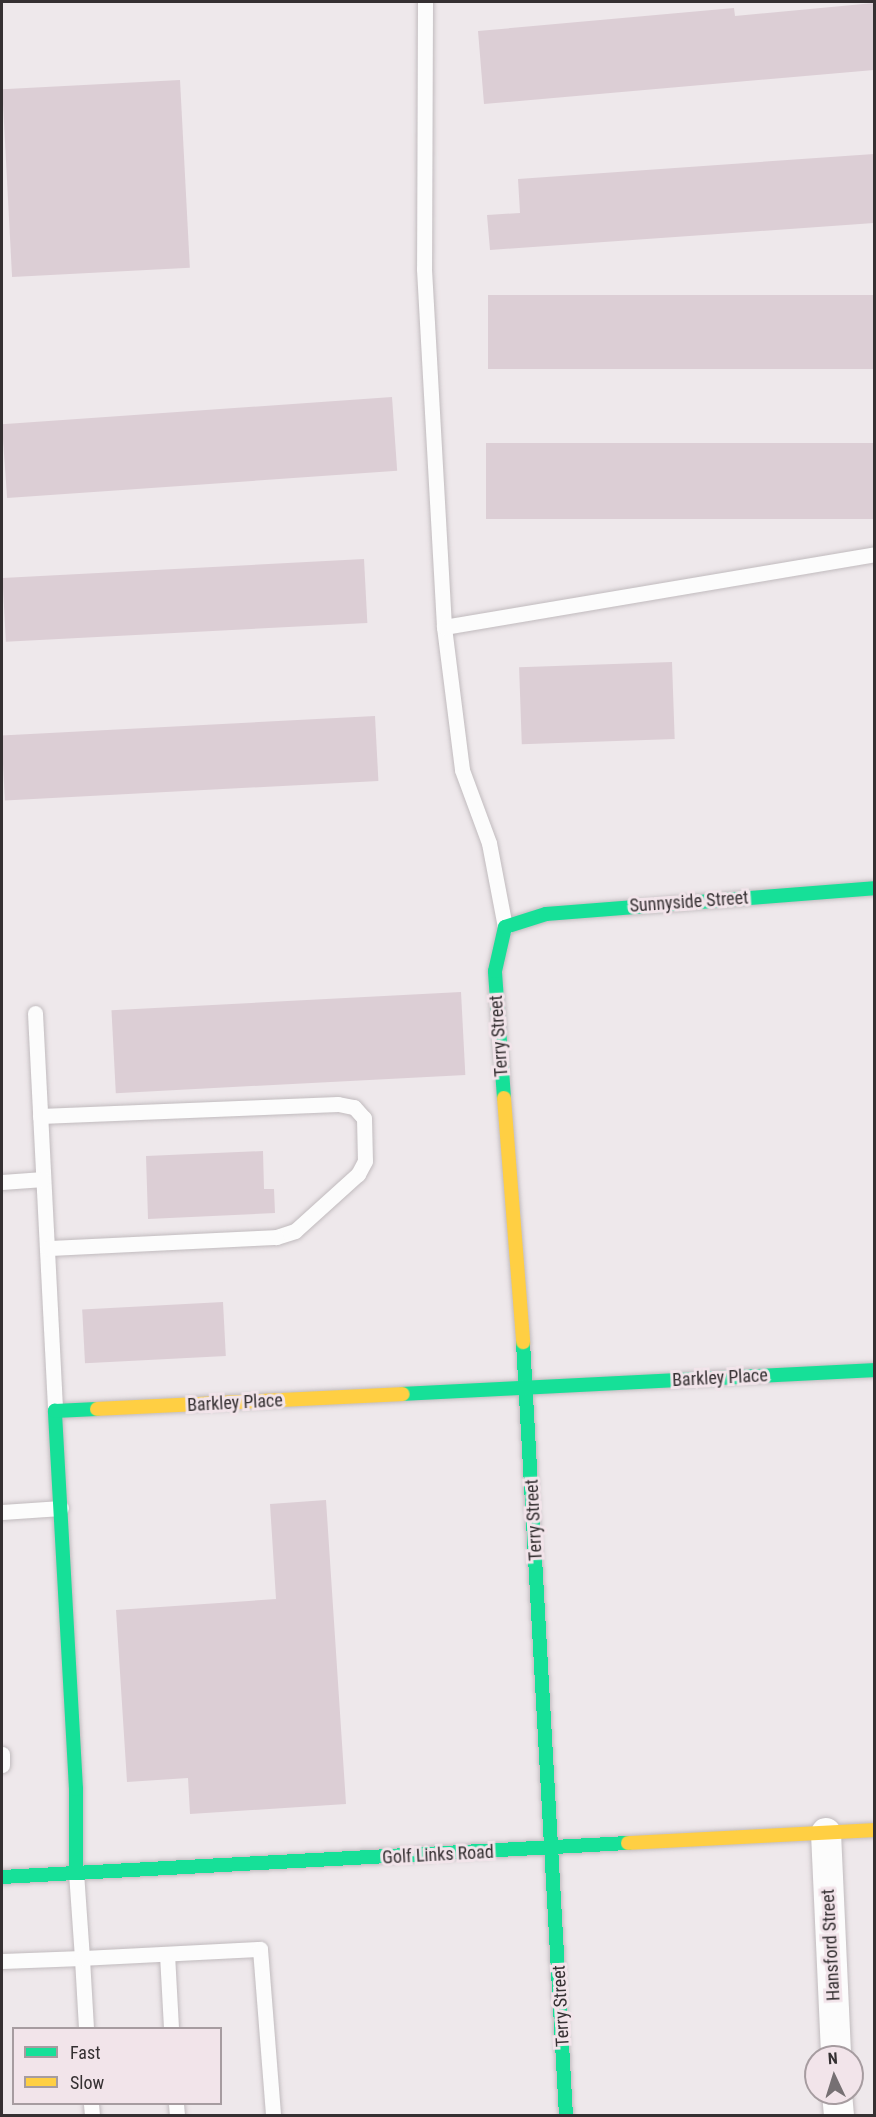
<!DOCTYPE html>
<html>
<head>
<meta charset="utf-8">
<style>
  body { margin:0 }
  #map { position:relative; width:876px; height:2117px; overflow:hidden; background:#eee8eb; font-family:"Roboto Condensed",sans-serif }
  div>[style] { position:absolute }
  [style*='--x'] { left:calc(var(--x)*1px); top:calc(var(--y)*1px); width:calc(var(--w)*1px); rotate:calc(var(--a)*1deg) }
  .building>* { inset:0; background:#dcced5; transform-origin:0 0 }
  .roads { filter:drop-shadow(0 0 2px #c1bbbe) drop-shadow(0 0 2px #c1bbbe) }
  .lane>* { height:15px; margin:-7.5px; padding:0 7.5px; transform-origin:7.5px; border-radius:7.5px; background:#fcfcfc }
  .street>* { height:30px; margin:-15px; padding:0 15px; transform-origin:15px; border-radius:15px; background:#fcfcfc }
  .fast>* { height:14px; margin:-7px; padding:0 7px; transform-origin:7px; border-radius:7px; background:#16e098 }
  .slow>* { height:14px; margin:-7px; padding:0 7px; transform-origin:7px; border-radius:7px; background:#ffcf43 }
  span { translate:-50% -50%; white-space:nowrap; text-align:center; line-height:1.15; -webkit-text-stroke:6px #f2e4ea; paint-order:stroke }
  .street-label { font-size:18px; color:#353032 }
  .frame { position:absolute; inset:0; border:3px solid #353032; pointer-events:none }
  .legend { position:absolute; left:12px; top:2027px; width:210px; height:78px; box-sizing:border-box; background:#f2e4ea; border:2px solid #a69ca0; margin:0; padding:8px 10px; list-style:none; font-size:18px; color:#353032 }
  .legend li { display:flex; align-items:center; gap:12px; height:30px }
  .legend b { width:30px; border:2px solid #a69ca0 }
  .north { position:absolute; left:804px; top:2045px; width:60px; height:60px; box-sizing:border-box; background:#f2e4ea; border:2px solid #a69ca0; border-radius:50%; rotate:356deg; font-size:16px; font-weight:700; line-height:24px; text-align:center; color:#353032 }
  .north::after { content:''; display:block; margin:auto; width:21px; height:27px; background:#767073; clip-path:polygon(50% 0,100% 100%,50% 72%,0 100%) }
</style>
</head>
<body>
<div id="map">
  <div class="building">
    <i style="clip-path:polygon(874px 3px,874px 70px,484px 104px,478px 31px,734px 8px,735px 16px)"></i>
    <i style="left:180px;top:80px;width:188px;height:178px;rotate:87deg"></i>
    <i style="clip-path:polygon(874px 154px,874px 223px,490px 250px,487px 215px,520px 213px,518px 179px)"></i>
    <i style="left:874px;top:295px;width:74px;height:386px;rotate:90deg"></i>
    <i style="left:392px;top:397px;width:74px;height:391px;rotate:86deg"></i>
    <i style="left:874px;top:443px;width:76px;height:388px;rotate:90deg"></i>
    <i style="left:364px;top:559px;width:64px;height:362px;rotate:87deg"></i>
    <i style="left:672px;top:662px;width:77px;height:153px;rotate:88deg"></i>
    <i style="left:375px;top:716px;width:65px;height:374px;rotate:87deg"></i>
    <i style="left:461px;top:992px;width:83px;height:350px;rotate:87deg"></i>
    <i style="clip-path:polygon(263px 1151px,264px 1189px,274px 1189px,275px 1213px,148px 1219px,146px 1156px)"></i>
    <i style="left:223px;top:1302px;width:54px;height:141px;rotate:87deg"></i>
    <i style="clip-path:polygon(326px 1500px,346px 1804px,190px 1814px,188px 1778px,127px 1782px,116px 1610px,276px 1599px,270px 1504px)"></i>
  </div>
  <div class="roads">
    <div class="lane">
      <i style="--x:425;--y:2;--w:267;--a:90.2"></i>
      <i style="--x:424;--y:269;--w:359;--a:86.8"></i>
      <i style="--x:444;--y:627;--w:144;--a:82.8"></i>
      <i style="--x:462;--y:770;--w:78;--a:69.7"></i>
      <i style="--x:489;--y:843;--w:86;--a:79.2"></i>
      <i style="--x:444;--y:627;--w:436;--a:-9.6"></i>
      <i style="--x:35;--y:1013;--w:399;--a:87.1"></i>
      <i style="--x:40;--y:1116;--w:298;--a:-2.3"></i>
      <i style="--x:338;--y:1104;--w:16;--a:11"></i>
      <i style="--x:354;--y:1107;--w:15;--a:48"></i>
      <i style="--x:364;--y:1118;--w:43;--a:88.7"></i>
      <i style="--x:365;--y:1161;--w:15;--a:118"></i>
      <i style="--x:358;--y:1174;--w:85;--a:137.9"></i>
      <i style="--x:295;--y:1231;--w:20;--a:162"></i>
      <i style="--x:276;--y:1237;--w:229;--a:177.2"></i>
      <i style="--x:2;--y:1182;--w:41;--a:-4.2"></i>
      <i style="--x:2;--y:1512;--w:59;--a:-3.9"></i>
      <i style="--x:2;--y:1754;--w:11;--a:90"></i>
      <i style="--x:167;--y:1954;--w:74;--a:86.9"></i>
      <i style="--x:2;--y:1961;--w:80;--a:-2.1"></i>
      <i style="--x:82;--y:1958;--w:86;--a:-94"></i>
      <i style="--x:86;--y:2028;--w:70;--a:-93.3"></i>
      <i style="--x:82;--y:1958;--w:178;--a:-2.9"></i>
      <i style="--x:260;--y:1949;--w:168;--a:85.5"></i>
      <i style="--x:91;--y:2104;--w:12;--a:85"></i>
      <i style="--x:176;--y:2104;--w:12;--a:85"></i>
    </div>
    <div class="street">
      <i style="--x:826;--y:1833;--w:224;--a:87.4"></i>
      <i style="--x:837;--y:2093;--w:23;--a:85"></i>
    </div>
    <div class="fast">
      <i style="--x:504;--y:1098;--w:127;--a:-94.1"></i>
      <i style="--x:495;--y:971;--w:45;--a:-77.2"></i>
      <i style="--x:505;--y:927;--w:43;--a:-17.6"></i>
      <i style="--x:546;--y:914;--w:329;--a:-4.5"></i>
      <i style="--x:523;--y:1342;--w:775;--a:86.82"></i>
      <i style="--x:403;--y:1394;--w:472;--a:-2.9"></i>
      <i style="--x:76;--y:1872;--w:83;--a:-90"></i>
      <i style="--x:76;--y:1789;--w:379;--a:-93.2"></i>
      <i style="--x:55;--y:1411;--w:42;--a:-2.7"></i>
      <i style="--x:2;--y:1877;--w:627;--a:-3.11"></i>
    </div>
    <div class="slow">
      <i style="--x:504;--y:1098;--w:245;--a:85.5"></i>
      <i style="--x:97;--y:1409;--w:306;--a:-2.8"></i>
      <i style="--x:628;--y:1843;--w:246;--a:-3"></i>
    </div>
  </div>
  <div class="street-label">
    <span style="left:689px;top:902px;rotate:-4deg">Sunnyside Street</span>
    <span style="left:499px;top:1036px;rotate:-94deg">Terry Street</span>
    <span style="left:720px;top:1378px;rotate:-3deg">Barkley Place</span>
    <span style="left:235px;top:1403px;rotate:-3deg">Barkley Place</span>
    <span style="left:534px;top:1520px;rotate:-93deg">Terry Street</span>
    <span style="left:438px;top:1855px;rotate:-3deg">Golf Links Road</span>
    <span style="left:831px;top:1945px;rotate:-93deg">Hansford Street</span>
    <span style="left:561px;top:2006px;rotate:-93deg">Terry Street</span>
  </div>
  <div class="frame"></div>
  <ul class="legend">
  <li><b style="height:8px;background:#16e098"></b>Fast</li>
  <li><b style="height:8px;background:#ffcf43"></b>Slow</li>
  </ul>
  <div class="north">N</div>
</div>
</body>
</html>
